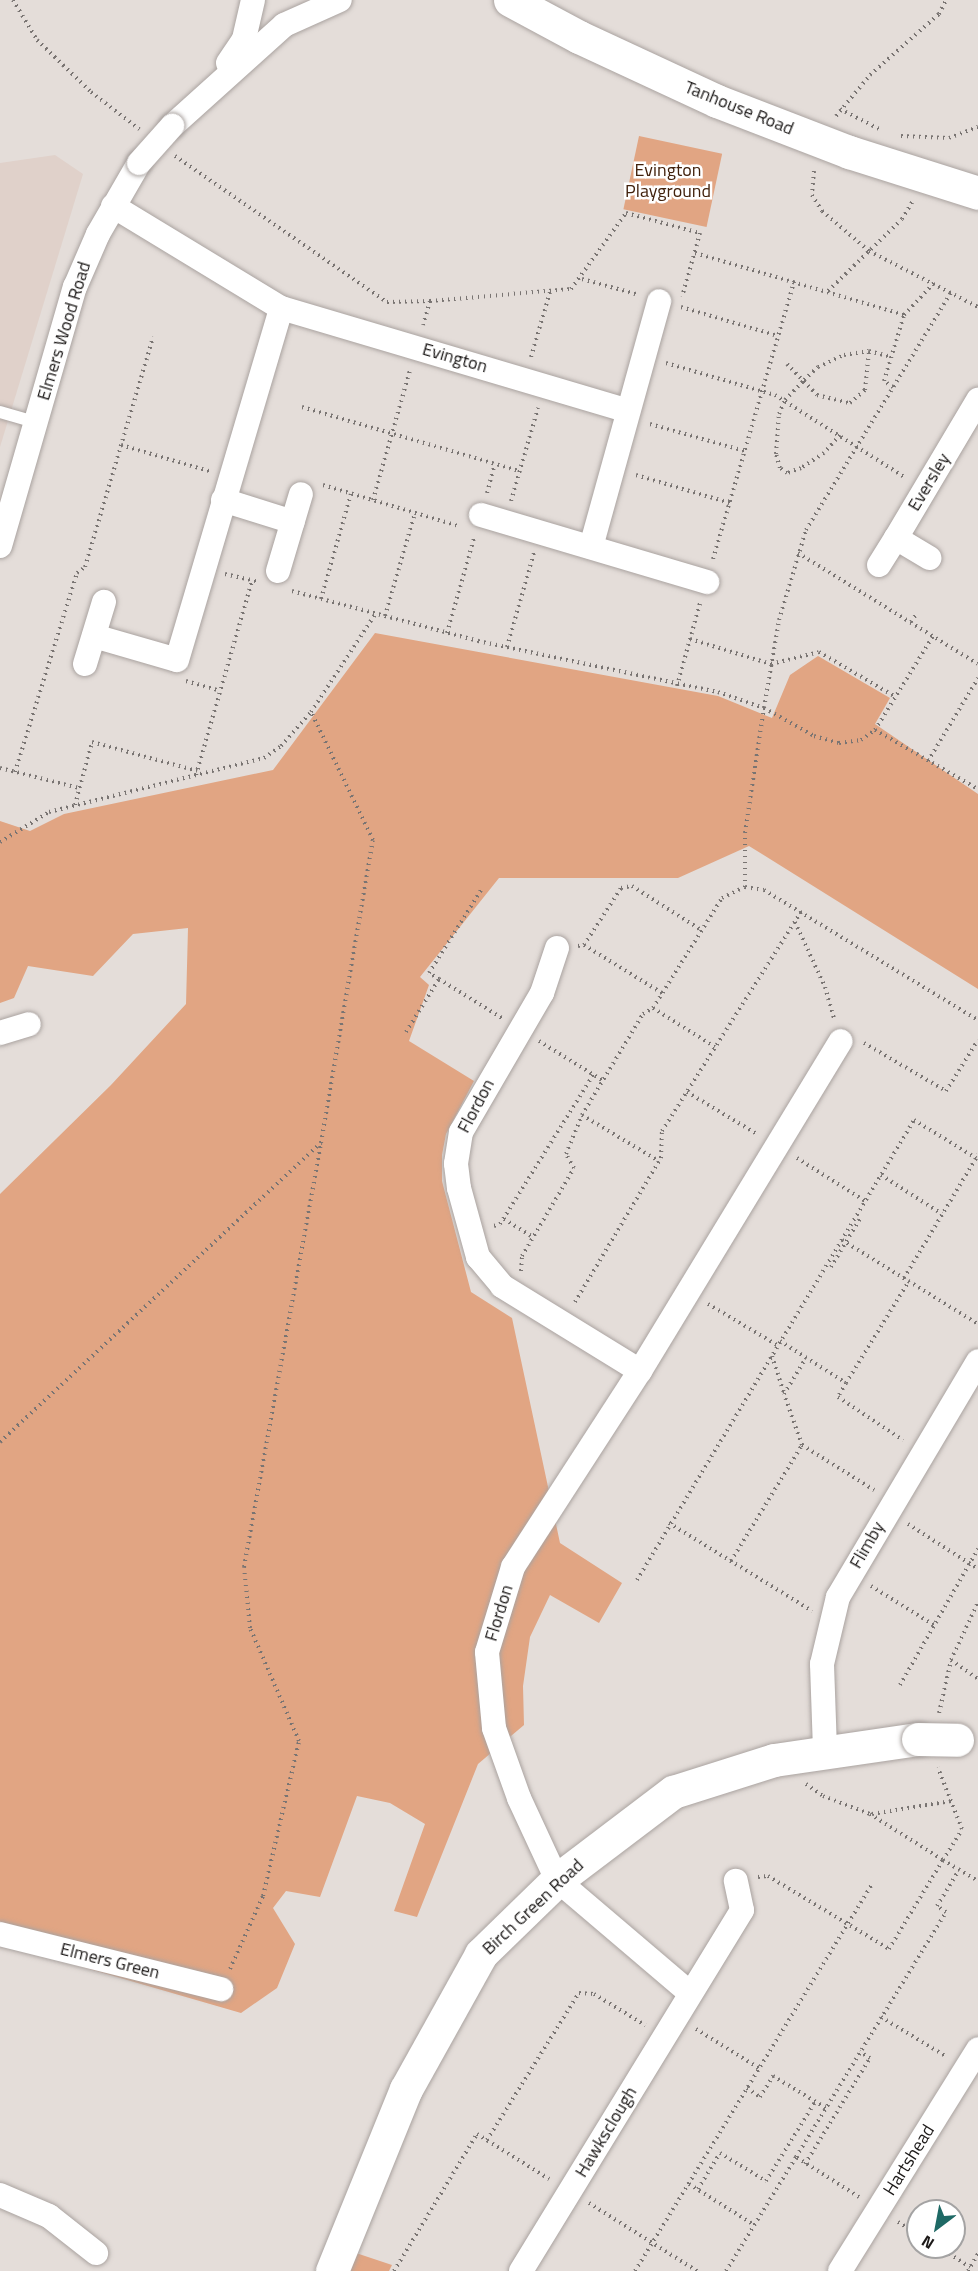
<!DOCTYPE html>
<html>
<head>
<meta charset="utf-8">
<style>
  body { margin:0 }
  #map { position:relative; width:978px; height:2271px; overflow:hidden; background:#e4ddd9; font-family:"Titillium Web",sans-serif }
  div>[style] { position:absolute }
  [style*='--x'] { left:calc(var(--x)*1px); top:calc(var(--y)*1px); width:calc(var(--w)*1px); rotate:calc(var(--a)*1deg) }
  .built>* { inset:0; background:#e0d1ca }
  .green>* { inset:0; background:#e1a583; transform-origin:0 0 }
  .path>* { height:4px; margin-top:-2px; transform-origin:0; background:repeating-linear-gradient(90deg,#797472 0 1.5px,transparent 0 6px) }
  .roads { filter:drop-shadow(0 0 2px #aaa3a0) drop-shadow(0 0 2px #aaa3a0) }
  .lane>* { height:12px; margin:-6px; padding:0 6px; transform-origin:6px; border-radius:6px; background:#fff }
  .street>* { height:24px; margin:-12px; padding:0 12px; transform-origin:12px; border-radius:12px; background:#fff }
  .secondary>* { height:33px; margin:-16.5px; padding:0 16.5px; transform-origin:16.5px; border-radius:16.5px; background:#fff }
  .bridges { filter:drop-shadow(0 0 2px #aaa3a0) drop-shadow(0 0 2px #aaa3a0) }
  .street-bridge>* { height:24px; margin:-12px; padding:0 12px; transform-origin:12px; border-radius:12px; background:#fff }
  .secondary-bridge>* { height:33px; margin:-16.5px; padding:0 16.5px; transform-origin:16.5px; border-radius:16.5px; background:#fff }
  span { translate:-50% -50%; white-space:nowrap; text-align:center; line-height:1.15; -webkit-text-stroke:5px #fff; paint-order:stroke }
  .street-label { font-size:18px; color:#1c1918 }
  .park-label { font-size:18px; color:#41210c }
  .north { position:absolute; left:906px; top:2199px; width:60px; height:60px; box-sizing:border-box; background:#fff; border:2px solid #a4a3a3; border-radius:50%; rotate:212deg; font-size:16px; font-weight:700; line-height:24px; text-align:center; color:#1c1918 }
  .north::after { content:''; display:block; margin:auto; width:21px; height:27px; background:#1e6965; clip-path:polygon(50% 0,100% 100%,50% 72%,0 100%) }
</style>
</head>
<body>
<div id="map">
  <div class="built">
    <i style="clip-path:polygon(55px 155px,83px 174px,0 447px,0 163px)"></i>
  </div>
  <div class="green">
    <i style="left:639px;top:136px;width:85px;height:75px;rotate:12deg"></i>
    <i style="clip-path:polygon(375px 633px,718px 696px,772px 718px,790px 675px,818px 656px,890px 698px,875px 724px,978px 794px,978px 989px,749px 846px,678px 878px,499px 878px,420px 977px,429px 985px,409px 1041px,474px 1081px,446px 1134px,442px 1155px,442px 1181px,471px 1292px,512px 1318px,560px 1543px,622px 1583px,599px 1623px,550px 1595px,530px 1637px,523px 1686px,524px 1725px,478px 1764px,417px 1917px,394px 1911px,425px 1824px,390px 1803px,357px 1796px,320px 1897px,286px 1891px,273px 1908px,295px 1944px,277px 1988px,241px 2013px,0 1943px,0 1194px,111px 1085px,186px 1004px,188px 928px,133px 934px,93px 976px,28px 966px,14px 998px,0 1003px,0 821px,30px 831px,64px 814px,273px 770px)"></i>
    <i style="clip-path:polygon(350px 2251px,392px 2265px,389px 2271px,342px 2271px)"></i>
  </div>
  <div class="path">
    <i style="--x:13;--y:0;--w:47;--a:59"></i>
    <i style="--x:37;--y:40;--w:75;--a:43.9"></i>
    <i style="--x:91;--y:92;--w:61;--a:37.6"></i>
    <i style="--x:840;--y:109;--w:44;--a:27.1"></i>
    <i style="--x:836;--y:116;--w:53;--a:-50.3"></i>
    <i style="--x:870;--y:75;--w:92;--a:-41.5"></i>
    <i style="--x:939;--y:14;--w:16;--a:-63"></i>
    <i style="--x:901;--y:136;--w:48;--a:2.4"></i>
    <i style="--x:949;--y:138;--w:31;--a:-21"></i>
    <i style="--x:175;--y:156;--w:257;--a:34.6"></i>
    <i style="--x:387;--y:302;--w:43;--a:-1.3"></i>
    <i style="--x:430;--y:301;--w:25;--a:106"></i>
    <i style="--x:814;--y:171;--w:24;--a:95"></i>
    <i style="--x:812;--y:195;--w:19;--a:58"></i>
    <i style="--x:822;--y:211;--w:62;--a:40.4"></i>
    <i style="--x:869;--y:251;--w:123;--a:27.2"></i>
    <i style="--x:695;--y:253;--w:218;--a:16.5"></i>
    <i style="--x:582;--y:279;--w:56;--a:15.5"></i>
    <i style="--x:828;--y:291;--w:103;--a:-44.2"></i>
    <i style="--x:902;--y:219;--w:21;--a:-59"></i>
    <i style="--x:430;--y:301;--w:142;--a:-4.9"></i>
    <i style="--x:571;--y:289;--w:94;--a:-54.1"></i>
    <i style="--x:626;--y:213;--w:77;--a:15.1"></i>
    <i style="--x:700;--y:233;--w:66;--a:105.7"></i>
    <i style="--x:681;--y:307;--w:101;--a:16.6"></i>
    <i style="--x:531;--y:357;--w:68;--a:-73.7"></i>
    <i style="--x:666;--y:363;--w:114;--a:16.4"></i>
    <i style="--x:775;--y:395;--w:155;--a:32.4"></i>
    <i style="--x:787;--y:364;--w:43;--a:45.9"></i>
    <i style="--x:817;--y:395;--w:34;--a:14"></i>
    <i style="--x:850;--y:403;--w:20;--a:-41"></i>
    <i style="--x:865;--y:390;--w:39;--a:-84"></i>
    <i style="--x:893;--y:387;--w:11;--a:-146"></i>
    <i style="--x:884;--y:381;--w:69;--a:-73.1"></i>
    <i style="--x:904;--y:315;--w:45;--a:-46.8"></i>
    <i style="--x:302;--y:407;--w:227;--a:16.4"></i>
    <i style="--x:650;--y:424;--w:99;--a:15.9"></i>
    <i style="--x:840;--y:435;--w:24;--a:132"></i>
    <i style="--x:824;--y:453;--w:27;--a:147"></i>
    <i style="--x:801;--y:468;--w:15;--a:160"></i>
    <i style="--x:787;--y:473;--w:9;--a:-144"></i>
    <i style="--x:780;--y:468;--w:15;--a:-106"></i>
    <i style="--x:776;--y:454;--w:40;--a:-85.7"></i>
    <i style="--x:779;--y:414;--w:15;--a:-67"></i>
    <i style="--x:785;--y:400;--w:28;--a:-46"></i>
    <i style="--x:804;--y:380;--w:19;--a:-43"></i>
    <i style="--x:818;--y:367;--w:29;--a:-25"></i>
    <i style="--x:844;--y:355;--w:25;--a:-9"></i>
    <i style="--x:869;--y:351;--w:23;--a:15"></i>
    <i style="--x:121;--y:445;--w:92;--a:16.5"></i>
    <i style="--x:636;--y:475;--w:98;--a:16.6"></i>
    <i style="--x:323;--y:485;--w:142;--a:16.8"></i>
    <i style="--x:487;--y:493;--w:30;--a:-75"></i>
    <i style="--x:373;--y:500;--w:135;--a:-74.1"></i>
    <i style="--x:511;--y:501;--w:97;--a:-73.8"></i>
    <i style="--x:798;--y:553;--w:211;--a:31.7"></i>
    <i style="--x:713;--y:559;--w:289;--a:-73.7"></i>
    <i style="--x:225;--y:574;--w:35;--a:13"></i>
    <i style="--x:292;--y:591;--w:193;--a:15"></i>
    <i style="--x:478;--y:641;--w:245;--a:12"></i>
    <i style="--x:718;--y:692;--w:49;--a:19.2"></i>
    <i style="--x:764;--y:708;--w:57;--a:29.2"></i>
    <i style="--x:814;--y:736;--w:26;--a:16"></i>
    <i style="--x:839;--y:743;--w:22;--a:-8"></i>
    <i style="--x:861;--y:740;--w:17;--a:-36"></i>
    <i style="--x:875;--y:730;--w:119;--a:29.8"></i>
    <i style="--x:321;--y:599;--w:109;--a:-74.1"></i>
    <i style="--x:385;--y:616;--w:107;--a:-73.8"></i>
    <i style="--x:911;--y:622;--w:11;--a:-56"></i>
    <i style="--x:447;--y:633;--w:99;--a:-74.1"></i>
    <i style="--x:690;--y:639;--w:85;--a:17.2"></i>
    <i style="--x:771;--y:664;--w:49;--a:-14"></i>
    <i style="--x:819;--y:652;--w:89;--a:30.3"></i>
    <i style="--x:507;--y:647;--w:98;--a:-74"></i>
    <i style="--x:186;--y:681;--w:35;--a:16"></i>
    <i style="--x:677;--y:686;--w:86;--a:-74.5"></i>
    <i style="--x:875;--y:730;--w:110;--a:-58.3"></i>
    <i style="--x:928;--y:761;--w:97;--a:-58.9"></i>
    <i style="--x:0;--y:768;--w:81;--a:14.2"></i>
    <i style="--x:15;--y:772;--w:208;--a:-72.7"></i>
    <i style="--x:77;--y:573;--w:10;--a:-37"></i>
    <i style="--x:85;--y:567;--w:240;--a:-73.5"></i>
    <i style="--x:196;--y:775;--w:202;--a:-73.9"></i>
    <i style="--x:75;--y:805;--w:65;--a:-74.9"></i>
    <i style="--x:92;--y:742;--w:109;--a:15.4"></i>
    <i style="--x:0;--y:842;--w:57;--a:-31.5"></i>
    <i style="--x:49;--y:812;--w:222;--a:-14.1"></i>
    <i style="--x:264;--y:758;--w:21;--a:-35"></i>
    <i style="--x:281;--y:746;--w:45;--a:-48.6"></i>
    <i style="--x:311;--y:712;--w:118;--a:-56.7"></i>
    <i style="--x:745;--y:887;--w:54;--a:-90"></i>
    <i style="--x:745;--y:833;--w:126;--a:-81.4"></i>
    <i style="--x:764;--y:708;--w:89;--a:-80.3"></i>
    <i style="--x:779;--y:620;--w:94;--a:-73.3"></i>
    <i style="--x:806;--y:530;--w:280;--a:-58.6"></i>
    <i style="--x:795;--y:922;--w:72;--a:65.2"></i>
    <i style="--x:825;--y:987;--w:33;--a:74"></i>
    <i style="--x:584;--y:945;--w:92;--a:31.6"></i>
    <i style="--x:578;--y:946;--w:6;--a:-9"></i>
    <i style="--x:584;--y:945;--w:68;--a:-57"></i>
    <i style="--x:621;--y:888;--w:11;--a:-10"></i>
    <i style="--x:632;--y:886;--w:82;--a:32.5"></i>
    <i style="--x:439;--y:979;--w:74;--a:31.8"></i>
    <i style="--x:653;--y:1008;--w:73;--a:32.2"></i>
    <i style="--x:406;--y:1032;--w:62;--a:-58.1"></i>
    <i style="--x:439;--y:979;--w:12;--a:-149"></i>
    <i style="--x:429;--y:973;--w:98;--a:-57.9"></i>
    <i style="--x:539;--y:1041;--w:74;--a:31.8"></i>
    <i style="--x:864;--y:1043;--w:95;--a:30.3"></i>
    <i style="--x:946;--y:1091;--w:60;--a:-57.9"></i>
    <i style="--x:687;--y:1092;--w:82;--a:31"></i>
    <i style="--x:582;--y:1115;--w:90;--a:30.9"></i>
    <i style="--x:797;--y:1158;--w:80;--a:32.3"></i>
    <i style="--x:881;--y:1175;--w:72;--a:32.6"></i>
    <i style="--x:504;--y:1219;--w:34;--a:32"></i>
    <i style="--x:494;--y:1226;--w:6;--a:-18"></i>
    <i style="--x:500;--y:1224;--w:176;--a:-58"></i>
    <i style="--x:842;--y:1240;--w:160;--a:31.7"></i>
    <i style="--x:831;--y:1267;--w:58;--a:-59"></i>
    <i style="--x:521;--y:1271;--w:15;--a:-86"></i>
    <i style="--x:522;--y:1256;--w:102;--a:-59.4"></i>
    <i style="--x:574;--y:1168;--w:16;--a:-120"></i>
    <i style="--x:566;--y:1154;--w:42;--a:-67.7"></i>
    <i style="--x:582;--y:1115;--w:118;--a:-58.9"></i>
    <i style="--x:643;--y:1014;--w:12;--a:-31"></i>
    <i style="--x:653;--y:1008;--w:130;--a:-57.9"></i>
    <i style="--x:722;--y:898;--w:25;--a:-26"></i>
    <i style="--x:745;--y:887;--w:19;--a:9"></i>
    <i style="--x:764;--y:890;--w:250;--a:31.3"></i>
    <i style="--x:904;--y:1278;--w:144;--a:-59"></i>
    <i style="--x:575;--y:1302;--w:168;--a:-59.2"></i>
    <i style="--x:661;--y:1158;--w:27;--a:-88"></i>
    <i style="--x:662;--y:1131;--w:262;--a:-57.6"></i>
    <i style="--x:708;--y:1304;--w:80;--a:30.7"></i>
    <i style="--x:780;--y:1341;--w:78;--a:32.5"></i>
    <i style="--x:846;--y:1383;--w:16;--a:120"></i>
    <i style="--x:838;--y:1397;--w:78;--a:33.5"></i>
    <i style="--x:772;--y:1356;--w:40;--a:72"></i>
    <i style="--x:846;--y:1383;--w:120;--a:-58.3"></i>
    <i style="--x:0;--y:1442;--w:439;--a:-43"></i>
    <i style="--x:321;--y:1143;--w:307;--a:-80.3"></i>
    <i style="--x:373;--y:840;--w:142;--a:-115.8"></i>
    <i style="--x:802;--y:1445;--w:54;--a:-109.4"></i>
    <i style="--x:784;--y:1394;--w:42;--a:-58.6"></i>
    <i style="--x:669;--y:1523;--w:168;--a:31.6"></i>
    <i style="--x:908;--y:1524;--w:83;--a:32.7"></i>
    <i style="--x:731;--y:1561;--w:136;--a:-58.5"></i>
    <i style="--x:802;--y:1445;--w:85;--a:32"></i>
    <i style="--x:637;--y:1580;--w:537;--a:-58.94"></i>
    <i style="--x:914;--y:1120;--w:73;--a:31.5"></i>
    <i style="--x:871;--y:1586;--w:74;--a:31.8"></i>
    <i style="--x:951;--y:1660;--w:33;--a:35"></i>
    <i style="--x:900;--y:1685;--w:157;--a:-60.2"></i>
    <i style="--x:939;--y:1713;--w:54;--a:-77.2"></i>
    <i style="--x:951;--y:1660;--w:64;--a:-65"></i>
    <i style="--x:806;--y:1784;--w:21;--a:35"></i>
    <i style="--x:823;--y:1796;--w:50;--a:21"></i>
    <i style="--x:870;--y:1814;--w:86;--a:32.2"></i>
    <i style="--x:943;--y:1860;--w:36;--a:-58"></i>
    <i style="--x:962;--y:1829;--w:66;--a:-111.5"></i>
    <i style="--x:872;--y:1814;--w:80;--a:-9.3"></i>
    <i style="--x:758;--y:1877;--w:10;--a:-6"></i>
    <i style="--x:768;--y:1876;--w:141;--a:31.1"></i>
    <i style="--x:889;--y:1949;--w:104;--a:-58.8"></i>
    <i style="--x:943;--y:1860;--w:41;--a:31"></i>
    <i style="--x:230;--y:1969;--w:80;--a:-65.7"></i>
    <i style="--x:263;--y:1896;--w:159;--a:-76.9"></i>
    <i style="--x:299;--y:1741;--w:123;--a:-113.4"></i>
    <i style="--x:250;--y:1628;--w:61;--a:-95.6"></i>
    <i style="--x:244;--y:1567;--w:430;--a:-79.7"></i>
    <i style="--x:881;--y:2017;--w:77;--a:31.2"></i>
    <i style="--x:696;--y:2029;--w:74;--a:31.8"></i>
    <i style="--x:747;--y:2088;--w:16;--a:35"></i>
    <i style="--x:760;--y:2097;--w:25;--a:-58"></i>
    <i style="--x:773;--y:2076;--w:62;--a:31.1"></i>
    <i style="--x:487;--y:2140;--w:173;--a:-58"></i>
    <i style="--x:579;--y:1993;--w:15;--a:4"></i>
    <i style="--x:594;--y:1994;--w:60;--a:31.3"></i>
    <i style="--x:805;--y:2164;--w:124;--a:-58.5"></i>
    <i style="--x:870;--y:2058;--w:12;--a:-149"></i>
    <i style="--x:689;--y:2184;--w:77;--a:32.2"></i>
    <i style="--x:698;--y:2189;--w:42;--a:-58.6"></i>
    <i style="--x:720;--y:2153;--w:54;--a:31.3"></i>
    <i style="--x:766;--y:2181;--w:93;--a:-58.2"></i>
    <i style="--x:859;--y:2197;--w:75;--a:-147.6"></i>
    <i style="--x:796;--y:2157;--w:287;--a:-58.5"></i>
    <i style="--x:946;--y:1912;--w:11;--a:-146"></i>
    <i style="--x:937;--y:1906;--w:42;--a:-58.6"></i>
    <i style="--x:589;--y:2203;--w:128;--a:32.2"></i>
    <i style="--x:898;--y:2222;--w:23;--a:31"></i>
    <i style="--x:939;--y:2247;--w:37;--a:33"></i>
    <i style="--x:394;--y:2271;--w:160;--a:-58.8"></i>
    <i style="--x:477;--y:2134;--w:85;--a:32"></i>
    <i style="--x:635;--y:2271;--w:453;--a:-58.5"></i>
    <i style="--x:726;--y:2271;--w:134;--a:-58.4"></i>
    <i style="--x:968;--y:2271;--w:20;--a:-60"></i>
  </div>
  <div class="roads">
    <div class="lane">
      <i style="--x:0;--y:412;--w:37;--a:16"></i>
    </div>
    <div class="street">
      <i style="--x:228;--y:63;--w:29;--a:-56"></i>
      <i style="--x:244;--y:39;--w:40;--a:-77"></i>
      <i style="--x:172;--y:126;--w:151;--a:-42"></i>
      <i style="--x:284;--y:25;--w:61;--a:-24.1"></i>
      <i style="--x:113;--y:206;--w:197;--a:31.3"></i>
      <i style="--x:281;--y:308;--w:362;--a:16.5"></i>
      <i style="--x:223;--y:500;--w:73;--a:17.4"></i>
      <i style="--x:481;--y:515;--w:236;--a:16.5"></i>
      <i style="--x:896;--y:538;--w:161;--a:-59.3"></i>
      <i style="--x:0;--y:546;--w:270;--a:-73.9"></i>
      <i style="--x:75;--y:287;--w:58;--a:-66.5"></i>
      <i style="--x:98;--y:234;--w:82;--a:-60"></i>
      <i style="--x:591;--y:547;--w:255;--a:-74.5"></i>
      <i style="--x:879;--y:565;--w:32;--a:-58"></i>
      <i style="--x:896;--y:538;--w:39;--a:31"></i>
      <i style="--x:278;--y:571;--w:80;--a:-73.4"></i>
      <i style="--x:94;--y:636;--w:86;--a:16.1"></i>
      <i style="--x:177;--y:660;--w:367;--a:-73.5"></i>
      <i style="--x:85;--y:664;--w:65;--a:-73"></i>
      <i style="--x:557;--y:948;--w:47;--a:108.4"></i>
      <i style="--x:542;--y:993;--w:161;--a:120.2"></i>
      <i style="--x:461;--y:1132;--w:32;--a:99"></i>
      <i style="--x:456;--y:1164;--w:24;--a:83"></i>
      <i style="--x:459;--y:1188;--w:72;--a:74.6"></i>
      <i style="--x:478;--y:1257;--w:38;--a:50"></i>
      <i style="--x:502;--y:1286;--w:162;--a:31.6"></i>
      <i style="--x:0;--y:1033;--w:30;--a:-17"></i>
      <i style="--x:825;--y:1750;--w:86;--a:-92"></i>
      <i style="--x:822;--y:1664;--w:69;--a:-76.6"></i>
      <i style="--x:838;--y:1597;--w:274;--a:-59.3"></i>
      <i style="--x:0;--y:1934;--w:228;--a:14"></i>
      <i style="--x:690;--y:1993;--w:175;--a:-139.6"></i>
      <i style="--x:557;--y:1880;--w:90;--a:-114.9"></i>
      <i style="--x:519;--y:1798;--w:74;--a:-109.7"></i>
      <i style="--x:494;--y:1728;--w:76;--a:-95.3"></i>
      <i style="--x:487;--y:1652;--w:89;--a:-73"></i>
      <i style="--x:513;--y:1567;--w:234;--a:-57.1"></i>
      <i style="--x:640;--y:1371;--w:386;--a:-58.7"></i>
      <i style="--x:0;--y:2195;--w:53;--a:23.2"></i>
      <i style="--x:49;--y:2216;--w:60;--a:38.2"></i>
      <i style="--x:521;--y:2271;--w:423;--a:-58.5"></i>
      <i style="--x:742;--y:1910;--w:30;--a:-102"></i>
      <i style="--x:840;--y:2271;--w:261;--a:-58.1"></i>
    </div>
    <div class="secondary">
      <i style="--x:510;--y:0;--w:78;--a:28.2"></i>
      <i style="--x:579;--y:37;--w:152;--a:24.9"></i>
      <i style="--x:717;--y:101;--w:142;--a:21.1"></i>
      <i style="--x:849;--y:152;--w:135;--a:17.6"></i>
      <i style="--x:332;--y:2271;--w:196;--a:-67.9"></i>
      <i style="--x:406;--y:2089;--w:154;--a:-60.9"></i>
      <i style="--x:481;--y:1954;--w:106;--a:-44.2"></i>
      <i style="--x:557;--y:1880;--w:146;--a:-37.2"></i>
      <i style="--x:673;--y:1792;--w:106;--a:-17.6"></i>
      <i style="--x:774;--y:1760;--w:146;--a:-8.3"></i>
    </div>
  </div>
  <div class="bridges">
    <div class="street-bridge">
      <i style="--x:139;--y:163;--w:50;--a:-48.3"></i>
    </div>
    <div class="secondary-bridge">
      <i style="--x:918;--y:1739;--w:39;--a:1"></i>
    </div>
  </div>
  <div class="street-label">
    <span style="left:739px;top:108px;rotate:22deg">Tanhouse Road</span>
    <span style="left:64px;top:331px;rotate:-73deg">Elmers Wood Road</span>
    <span style="left:455px;top:358px;rotate:16deg">Evington</span>
    <span style="left:929px;top:482px;rotate:-59deg">Eversley</span>
    <span style="left:476px;top:1106px;rotate:-62deg">Flordon</span>
    <span style="left:867px;top:1545px;rotate:-60deg">Flimby</span>
    <span style="left:499px;top:1613px;rotate:-73deg">Flordon</span>
    <span style="left:533px;top:1907px;rotate:-43deg">Birch Green Road</span>
    <span style="left:110px;top:1961px;rotate:14deg">Elmers Green</span>
    <span style="left:606px;top:2132px;rotate:-59deg">Hawksclough</span>
    <span style="left:909px;top:2160px;rotate:-58deg">Hartshead</span>
  </div>
  <div class="park-label">
    <span style="left:668px;top:181px">Evington<br>Playground</span>
  </div>
  <div class="north">N</div>
</div>
</body>
</html>
